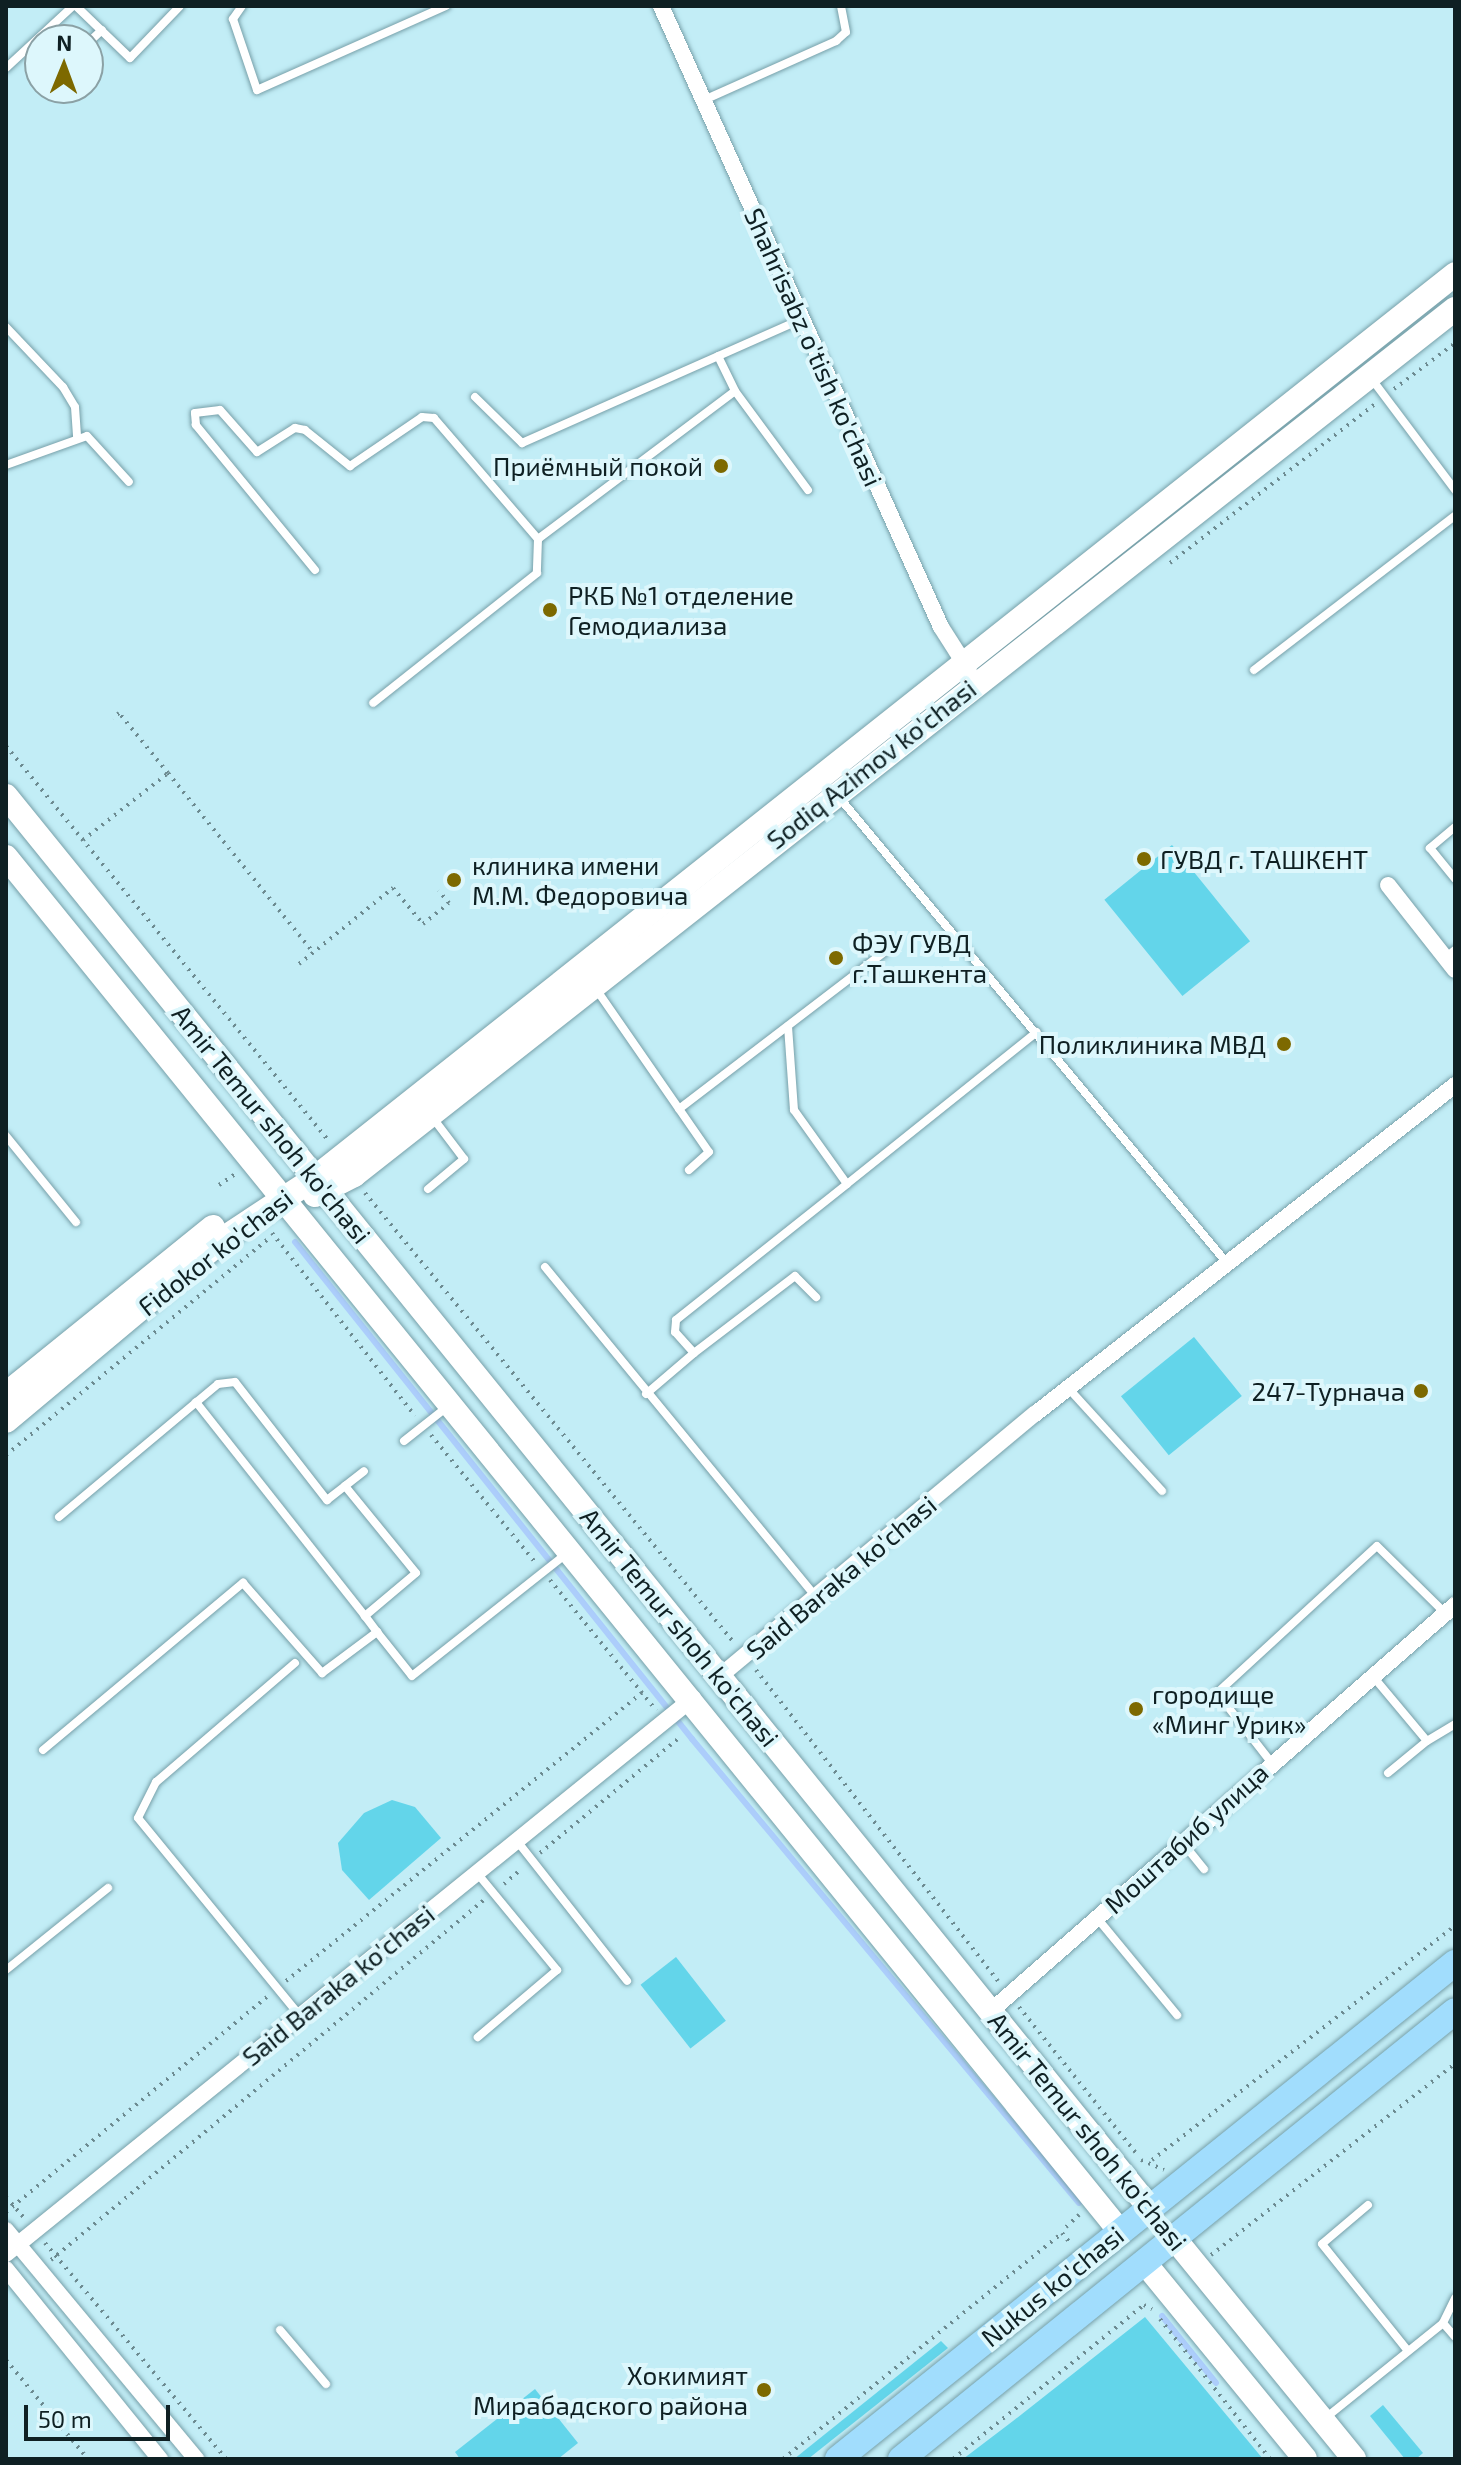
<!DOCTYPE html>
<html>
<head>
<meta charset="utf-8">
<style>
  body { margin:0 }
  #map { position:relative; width:1461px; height:2465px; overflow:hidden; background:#c2edf6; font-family:"Exo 2",sans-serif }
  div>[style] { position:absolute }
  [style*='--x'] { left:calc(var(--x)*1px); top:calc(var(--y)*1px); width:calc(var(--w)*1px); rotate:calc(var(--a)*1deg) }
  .green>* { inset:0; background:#63d5ea; transform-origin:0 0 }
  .stream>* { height:6px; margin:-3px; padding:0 3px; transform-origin:3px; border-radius:3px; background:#accdfb }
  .path>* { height:4px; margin-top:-2px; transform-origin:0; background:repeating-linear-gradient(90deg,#6c8a90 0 2px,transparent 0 8px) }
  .roads { filter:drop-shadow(0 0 2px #77a0a9) drop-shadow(0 0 2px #77a0a9) }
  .lane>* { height:8px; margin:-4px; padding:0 4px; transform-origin:4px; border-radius:4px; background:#fff }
  .street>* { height:16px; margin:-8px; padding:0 8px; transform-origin:8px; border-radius:8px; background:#fff }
  .secondary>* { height:24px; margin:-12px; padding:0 12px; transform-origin:12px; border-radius:12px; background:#fff }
  .primary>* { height:26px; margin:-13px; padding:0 13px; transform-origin:13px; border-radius:13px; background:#a1ddfd }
  .dots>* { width:22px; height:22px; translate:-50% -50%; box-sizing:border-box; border:4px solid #ddf7fc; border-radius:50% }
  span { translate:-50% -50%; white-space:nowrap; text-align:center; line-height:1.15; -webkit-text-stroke:8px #ddf7fc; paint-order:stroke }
  .street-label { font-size:26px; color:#0f2023 }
  .poi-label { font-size:26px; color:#0f2023 }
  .right { translate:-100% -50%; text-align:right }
  .left { translate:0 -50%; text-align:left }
  .frame { position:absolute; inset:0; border:8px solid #0f2023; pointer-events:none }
  .north { position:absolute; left:24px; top:24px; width:80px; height:80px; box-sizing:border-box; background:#ddf7fc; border:2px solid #8ba1a5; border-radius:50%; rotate:1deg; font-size:22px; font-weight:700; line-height:32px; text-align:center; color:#0f2023 }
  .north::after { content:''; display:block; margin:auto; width:28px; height:36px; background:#7d6900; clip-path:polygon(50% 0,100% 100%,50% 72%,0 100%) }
  .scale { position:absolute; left:24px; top:2405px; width:146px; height:36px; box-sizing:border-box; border:4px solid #0f2023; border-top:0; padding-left:10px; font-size:24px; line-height:28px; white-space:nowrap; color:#0f2023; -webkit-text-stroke:6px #ddf7fc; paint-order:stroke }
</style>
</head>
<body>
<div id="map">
  <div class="green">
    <i style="left:1172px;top:845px;width:124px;height:87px;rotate:51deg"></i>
    <i style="left:1194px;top:1337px;width:76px;height:94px;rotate:51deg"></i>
    <i style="clip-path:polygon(392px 1800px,415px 1807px,441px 1838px,369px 1900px,342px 1870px,338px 1843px,364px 1813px)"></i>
    <i style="left:676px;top:1957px;width:81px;height:45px;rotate:52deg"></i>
    <i style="clip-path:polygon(1145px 2317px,1263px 2459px,963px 2459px,1013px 2421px)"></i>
    <i style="clip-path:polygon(941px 2341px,948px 2348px,808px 2459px,794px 2459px)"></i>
    <i style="clip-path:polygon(535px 2389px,578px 2443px,558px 2459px,460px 2459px,455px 2452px)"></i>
    <i style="clip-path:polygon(1383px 2405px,1423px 2453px,1416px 2459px,1405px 2459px,1370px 2416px)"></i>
  </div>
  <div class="stream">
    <i style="--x:295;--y:1242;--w:636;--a:51.38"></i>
    <i style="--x:692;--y:1739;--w:604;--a:50.17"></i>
    <i style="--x:1162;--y:2316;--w:86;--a:51.1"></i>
  </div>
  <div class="path">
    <i style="--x:1394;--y:389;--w:76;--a:-37"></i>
    <i style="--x:1170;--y:563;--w:259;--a:-37.8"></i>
    <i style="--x:6;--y:746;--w:509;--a:50.74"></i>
    <i style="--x:168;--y:773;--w:230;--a:51"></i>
    <i style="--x:83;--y:840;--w:108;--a:-38.2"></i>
    <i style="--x:168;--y:773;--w:77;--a:-129.2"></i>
    <i style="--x:119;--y:713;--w:8;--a:140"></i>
    <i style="--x:299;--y:964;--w:121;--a:-39"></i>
    <i style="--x:393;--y:888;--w:47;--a:50.2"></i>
    <i style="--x:423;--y:924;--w:33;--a:-39"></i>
    <i style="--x:449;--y:903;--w:16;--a:-130"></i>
    <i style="--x:219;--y:1185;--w:22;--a:-34"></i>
    <i style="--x:365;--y:1193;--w:583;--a:50.63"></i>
    <i style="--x:272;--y:1233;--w:232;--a:52"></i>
    <i style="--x:431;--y:1435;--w:163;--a:50.7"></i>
    <i style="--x:6;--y:1455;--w:341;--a:-39.5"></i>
    <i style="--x:550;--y:1580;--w:168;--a:50.8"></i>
    <i style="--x:756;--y:1670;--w:394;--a:52.1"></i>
    <i style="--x:540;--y:1853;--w:180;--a:-39.6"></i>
    <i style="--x:504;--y:1884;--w:23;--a:-41"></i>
    <i style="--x:286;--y:1981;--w:458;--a:-39"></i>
    <i style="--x:1019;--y:2007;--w:187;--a:51.3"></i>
    <i style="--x:1141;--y:2160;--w:25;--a:23"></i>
    <i style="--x:1152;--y:2160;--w:383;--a:-37.7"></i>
    <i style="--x:6;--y:2197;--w:28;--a:49"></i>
    <i style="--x:6;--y:2212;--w:338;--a:-39.5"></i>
    <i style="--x:1066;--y:2227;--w:18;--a:-43"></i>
    <i style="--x:45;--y:2243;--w:282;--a:50"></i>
    <i style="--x:1211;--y:2255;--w:310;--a:-38.1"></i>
    <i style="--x:51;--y:2260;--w:563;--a:-39.74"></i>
    <i style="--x:1160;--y:2319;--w:178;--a:51.8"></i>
    <i style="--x:6;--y:2360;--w:129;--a:50.4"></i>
    <i style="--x:783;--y:2459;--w:359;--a:-39"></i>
    <i style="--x:1062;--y:2233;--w:13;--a:51"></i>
    <i style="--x:953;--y:2459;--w:245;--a:-38.9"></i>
    <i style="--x:1144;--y:2305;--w:9;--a:27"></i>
  </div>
  <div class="roads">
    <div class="lane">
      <i style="--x:76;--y:6;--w:75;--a:43.9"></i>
      <i style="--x:130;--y:58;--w:72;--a:-46.1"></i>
      <i style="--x:242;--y:6;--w:16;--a:125"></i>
      <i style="--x:233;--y:19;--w:75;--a:71.3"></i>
      <i style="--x:257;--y:90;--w:207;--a:-24"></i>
      <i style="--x:88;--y:43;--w:19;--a:-43"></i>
      <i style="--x:6;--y:68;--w:91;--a:-42.8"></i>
      <i style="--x:704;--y:100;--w:145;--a:-24.1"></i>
      <i style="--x:836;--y:41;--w:13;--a:-42"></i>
      <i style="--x:846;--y:32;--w:26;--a:-101"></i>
      <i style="--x:6;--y:327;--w:83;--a:46.5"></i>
      <i style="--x:63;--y:387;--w:23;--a:59"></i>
      <i style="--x:75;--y:407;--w:31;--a:86"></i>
      <i style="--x:718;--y:356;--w:39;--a:64"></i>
      <i style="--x:735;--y:391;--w:123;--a:53.6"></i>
      <i style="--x:1371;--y:378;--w:140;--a:53.1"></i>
      <i style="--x:475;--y:397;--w:66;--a:44.4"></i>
      <i style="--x:522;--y:443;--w:304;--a:-23.9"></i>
      <i style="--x:6;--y:465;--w:86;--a:-19.7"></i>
      <i style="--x:87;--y:436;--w:62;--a:47.6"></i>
      <i style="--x:538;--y:539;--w:246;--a:-36.9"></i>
      <i style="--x:315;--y:570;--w:188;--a:-129.4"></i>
      <i style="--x:196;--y:425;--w:12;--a:-95"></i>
      <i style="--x:195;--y:413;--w:25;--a:-7"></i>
      <i style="--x:220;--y:410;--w:56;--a:48.6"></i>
      <i style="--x:257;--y:452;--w:45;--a:-32.3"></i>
      <i style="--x:295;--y:428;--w:10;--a:11"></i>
      <i style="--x:305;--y:430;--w:58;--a:38.7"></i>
      <i style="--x:350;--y:466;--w:87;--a:-34.2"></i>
      <i style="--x:422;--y:417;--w:12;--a:5"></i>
      <i style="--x:434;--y:418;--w:160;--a:49.3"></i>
      <i style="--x:538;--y:539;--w:34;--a:92"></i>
      <i style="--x:537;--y:573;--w:209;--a:141.6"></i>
      <i style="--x:1254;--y:670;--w:253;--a:-37.5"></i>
      <i style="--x:838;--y:796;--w:608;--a:50.21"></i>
      <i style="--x:1455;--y:827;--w:33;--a:140"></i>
      <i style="--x:1430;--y:848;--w:40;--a:51"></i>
      <i style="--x:1445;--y:958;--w:13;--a:-39"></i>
      <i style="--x:596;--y:989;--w:198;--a:55.3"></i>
      <i style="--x:709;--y:1152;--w:27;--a:138"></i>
      <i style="--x:679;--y:1109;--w:258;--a:-37.4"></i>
      <i style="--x:6;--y:1136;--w:111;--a:50.9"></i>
      <i style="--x:847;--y:1184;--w:243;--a:-38.7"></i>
      <i style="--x:428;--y:1189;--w:47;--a:-39.8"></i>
      <i style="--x:464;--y:1159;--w:51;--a:-127.1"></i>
      <i style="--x:545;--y:1267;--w:428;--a:50.6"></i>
      <i style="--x:694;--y:1353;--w:127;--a:-37.3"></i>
      <i style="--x:795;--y:1276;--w:30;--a:45"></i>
      <i style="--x:1069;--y:1389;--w:138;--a:47.6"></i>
      <i style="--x:646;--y:1394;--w:63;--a:-40.5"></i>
      <i style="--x:694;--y:1353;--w:28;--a:-132"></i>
      <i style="--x:675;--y:1332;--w:12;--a:-85"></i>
      <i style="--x:676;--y:1320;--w:218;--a:-38.5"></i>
      <i style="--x:847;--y:1184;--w:91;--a:-125.6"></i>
      <i style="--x:794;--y:1110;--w:84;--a:-94.1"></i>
      <i style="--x:196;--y:1402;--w:273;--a:51.7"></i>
      <i style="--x:404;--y:1441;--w:55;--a:-38.3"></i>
      <i style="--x:345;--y:1486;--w:24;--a:-38"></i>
      <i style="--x:59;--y:1517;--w:207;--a:-39.9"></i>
      <i style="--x:218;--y:1384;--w:17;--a:-7"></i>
      <i style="--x:235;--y:1382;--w:150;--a:52.1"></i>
      <i style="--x:327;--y:1500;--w:23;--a:-38"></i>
      <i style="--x:345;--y:1486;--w:112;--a:50.8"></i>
      <i style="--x:416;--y:1573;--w:67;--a:139.9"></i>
      <i style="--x:365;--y:1616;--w:20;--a:53"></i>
      <i style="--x:295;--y:1663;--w:183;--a:139.4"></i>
      <i style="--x:156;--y:1782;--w:40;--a:116.6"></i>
      <i style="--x:138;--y:1818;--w:256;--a:50.7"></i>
      <i style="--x:1371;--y:1674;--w:87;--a:50.1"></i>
      <i style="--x:1427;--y:1741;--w:33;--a:-31"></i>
      <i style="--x:43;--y:1750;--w:261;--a:-39.9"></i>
      <i style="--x:243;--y:1583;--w:120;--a:48.7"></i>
      <i style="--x:322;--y:1673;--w:69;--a:-36.7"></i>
      <i style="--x:377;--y:1632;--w:56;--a:51.5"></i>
      <i style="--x:412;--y:1676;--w:196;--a:-38.4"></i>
      <i style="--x:1271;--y:1762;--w:88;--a:-128"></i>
      <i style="--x:1217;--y:1693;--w:217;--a:-42.6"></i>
      <i style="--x:1377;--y:1546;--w:95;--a:44.6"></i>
      <i style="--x:1388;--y:1773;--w:50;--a:-39.4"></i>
      <i style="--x:517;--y:1841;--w:178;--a:51.8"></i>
      <i style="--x:1182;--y:1842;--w:35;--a:51"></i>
      <i style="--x:477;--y:1873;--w:126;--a:50.5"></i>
      <i style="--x:557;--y:1970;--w:104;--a:139.7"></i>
      <i style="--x:1097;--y:1918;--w:126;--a:50.5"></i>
      <i style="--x:6;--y:1970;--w:131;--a:-38.8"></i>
      <i style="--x:1368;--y:2205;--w:60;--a:139.7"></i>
      <i style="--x:1322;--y:2244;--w:137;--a:51.2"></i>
      <i style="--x:1443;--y:2323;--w:18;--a:49"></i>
      <i style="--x:280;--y:2330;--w:71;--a:49.6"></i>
      <i style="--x:1323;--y:2420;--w:154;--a:-38.9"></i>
      <i style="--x:1443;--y:2323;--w:28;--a:-64"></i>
    </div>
    <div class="street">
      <i style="--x:661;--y:6;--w:681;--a:65.73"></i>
      <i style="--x:941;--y:627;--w:52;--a:57.5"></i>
      <i style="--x:1388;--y:885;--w:108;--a:51.8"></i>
      <i style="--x:720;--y:1676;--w:410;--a:-39.8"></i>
      <i style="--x:1035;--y:1414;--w:534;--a:-38.07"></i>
      <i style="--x:992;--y:2010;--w:615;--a:-41.18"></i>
      <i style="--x:6;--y:2230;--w:298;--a:50.3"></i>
      <i style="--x:6;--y:2254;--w:884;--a:-38.98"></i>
      <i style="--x:6;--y:2269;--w:245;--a:51"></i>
    </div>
    <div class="secondary">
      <i style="--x:6;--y:796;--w:1816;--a:50.99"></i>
      <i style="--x:6;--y:857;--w:1769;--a:50.97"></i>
      <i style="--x:315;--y:1195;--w:44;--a:-27.1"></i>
      <i style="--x:354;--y:1175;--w:1401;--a:-38.19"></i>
      <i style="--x:6;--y:1394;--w:266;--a:-38.9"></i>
      <i style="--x:6;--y:1421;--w:288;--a:-39.9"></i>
      <i style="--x:227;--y:1236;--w:105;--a:-33.4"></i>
      <i style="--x:315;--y:1178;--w:1455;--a:-38.41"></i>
      <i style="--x:1174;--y:2238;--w:285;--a:50.8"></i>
      <i style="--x:1144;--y:2262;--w:254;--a:50.7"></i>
    </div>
    <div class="primary">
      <i style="--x:838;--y:2459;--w:792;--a:-38.8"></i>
      <i style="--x:901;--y:2459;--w:712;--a:-38.96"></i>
    </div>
  </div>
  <div class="dots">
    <i style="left:721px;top:466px;background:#7d6900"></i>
    <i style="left:550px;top:610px;background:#7d6900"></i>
    <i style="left:1144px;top:859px;background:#7d6900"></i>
    <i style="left:454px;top:880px;background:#7d6900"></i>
    <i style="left:836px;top:958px;background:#7d6900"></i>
    <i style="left:1284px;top:1044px;background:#7d6900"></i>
    <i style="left:1421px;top:1391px;background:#7d6900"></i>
    <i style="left:1136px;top:1709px;background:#7d6900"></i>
    <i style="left:764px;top:2390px;background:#7d6900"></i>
  </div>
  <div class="street-label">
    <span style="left:814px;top:347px;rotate:66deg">Shahrisabz o'tish ko'chasi</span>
    <span style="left:871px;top:764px;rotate:-38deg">Sodiq Azimov ko'chasi</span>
    <span style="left:272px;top:1124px;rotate:51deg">Amir Temur shoh ko'chasi</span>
    <span style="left:215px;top:1252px;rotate:-38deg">Fidokor ko'chasi</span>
    <span style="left:841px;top:1577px;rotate:-40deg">Said Baraka ko'chasi</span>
    <span style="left:680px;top:1627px;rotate:51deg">Amir Temur shoh ko'chasi</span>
    <span style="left:1186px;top:1838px;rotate:-42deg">Моштабиб улица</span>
    <span style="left:338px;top:1985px;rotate:-39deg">Said Baraka ko'chasi</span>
    <span style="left:1088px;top:2131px;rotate:51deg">Amir Temur shoh ko'chasi</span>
    <span style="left:1052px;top:2286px;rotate:-39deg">Nukus ko'chasi</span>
  </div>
  <div class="poi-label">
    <span class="right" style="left:703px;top:466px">Приёмный покой</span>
    <span class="left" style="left:568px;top:610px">РКБ №1 отделение<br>Гемодиализа</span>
    <span class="left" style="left:1160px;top:859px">ГУВД г. ТАШКЕНТ</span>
    <span class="left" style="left:472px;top:880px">клиника имени<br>М.М. Федоровича</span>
    <span class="left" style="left:852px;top:958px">ФЭУ ГУВД<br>г.Ташкента</span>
    <span class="right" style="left:1266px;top:1044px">Поликлиника МВД</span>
    <span class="right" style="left:1405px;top:1391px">247-Турнача</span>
    <span class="left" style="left:1152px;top:1709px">городище<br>«Минг Урик»</span>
    <span class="right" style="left:748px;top:2390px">Хокимият<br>Мирабадского района</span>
  </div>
  <div class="frame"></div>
  <div class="north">N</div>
  <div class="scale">50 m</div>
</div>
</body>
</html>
